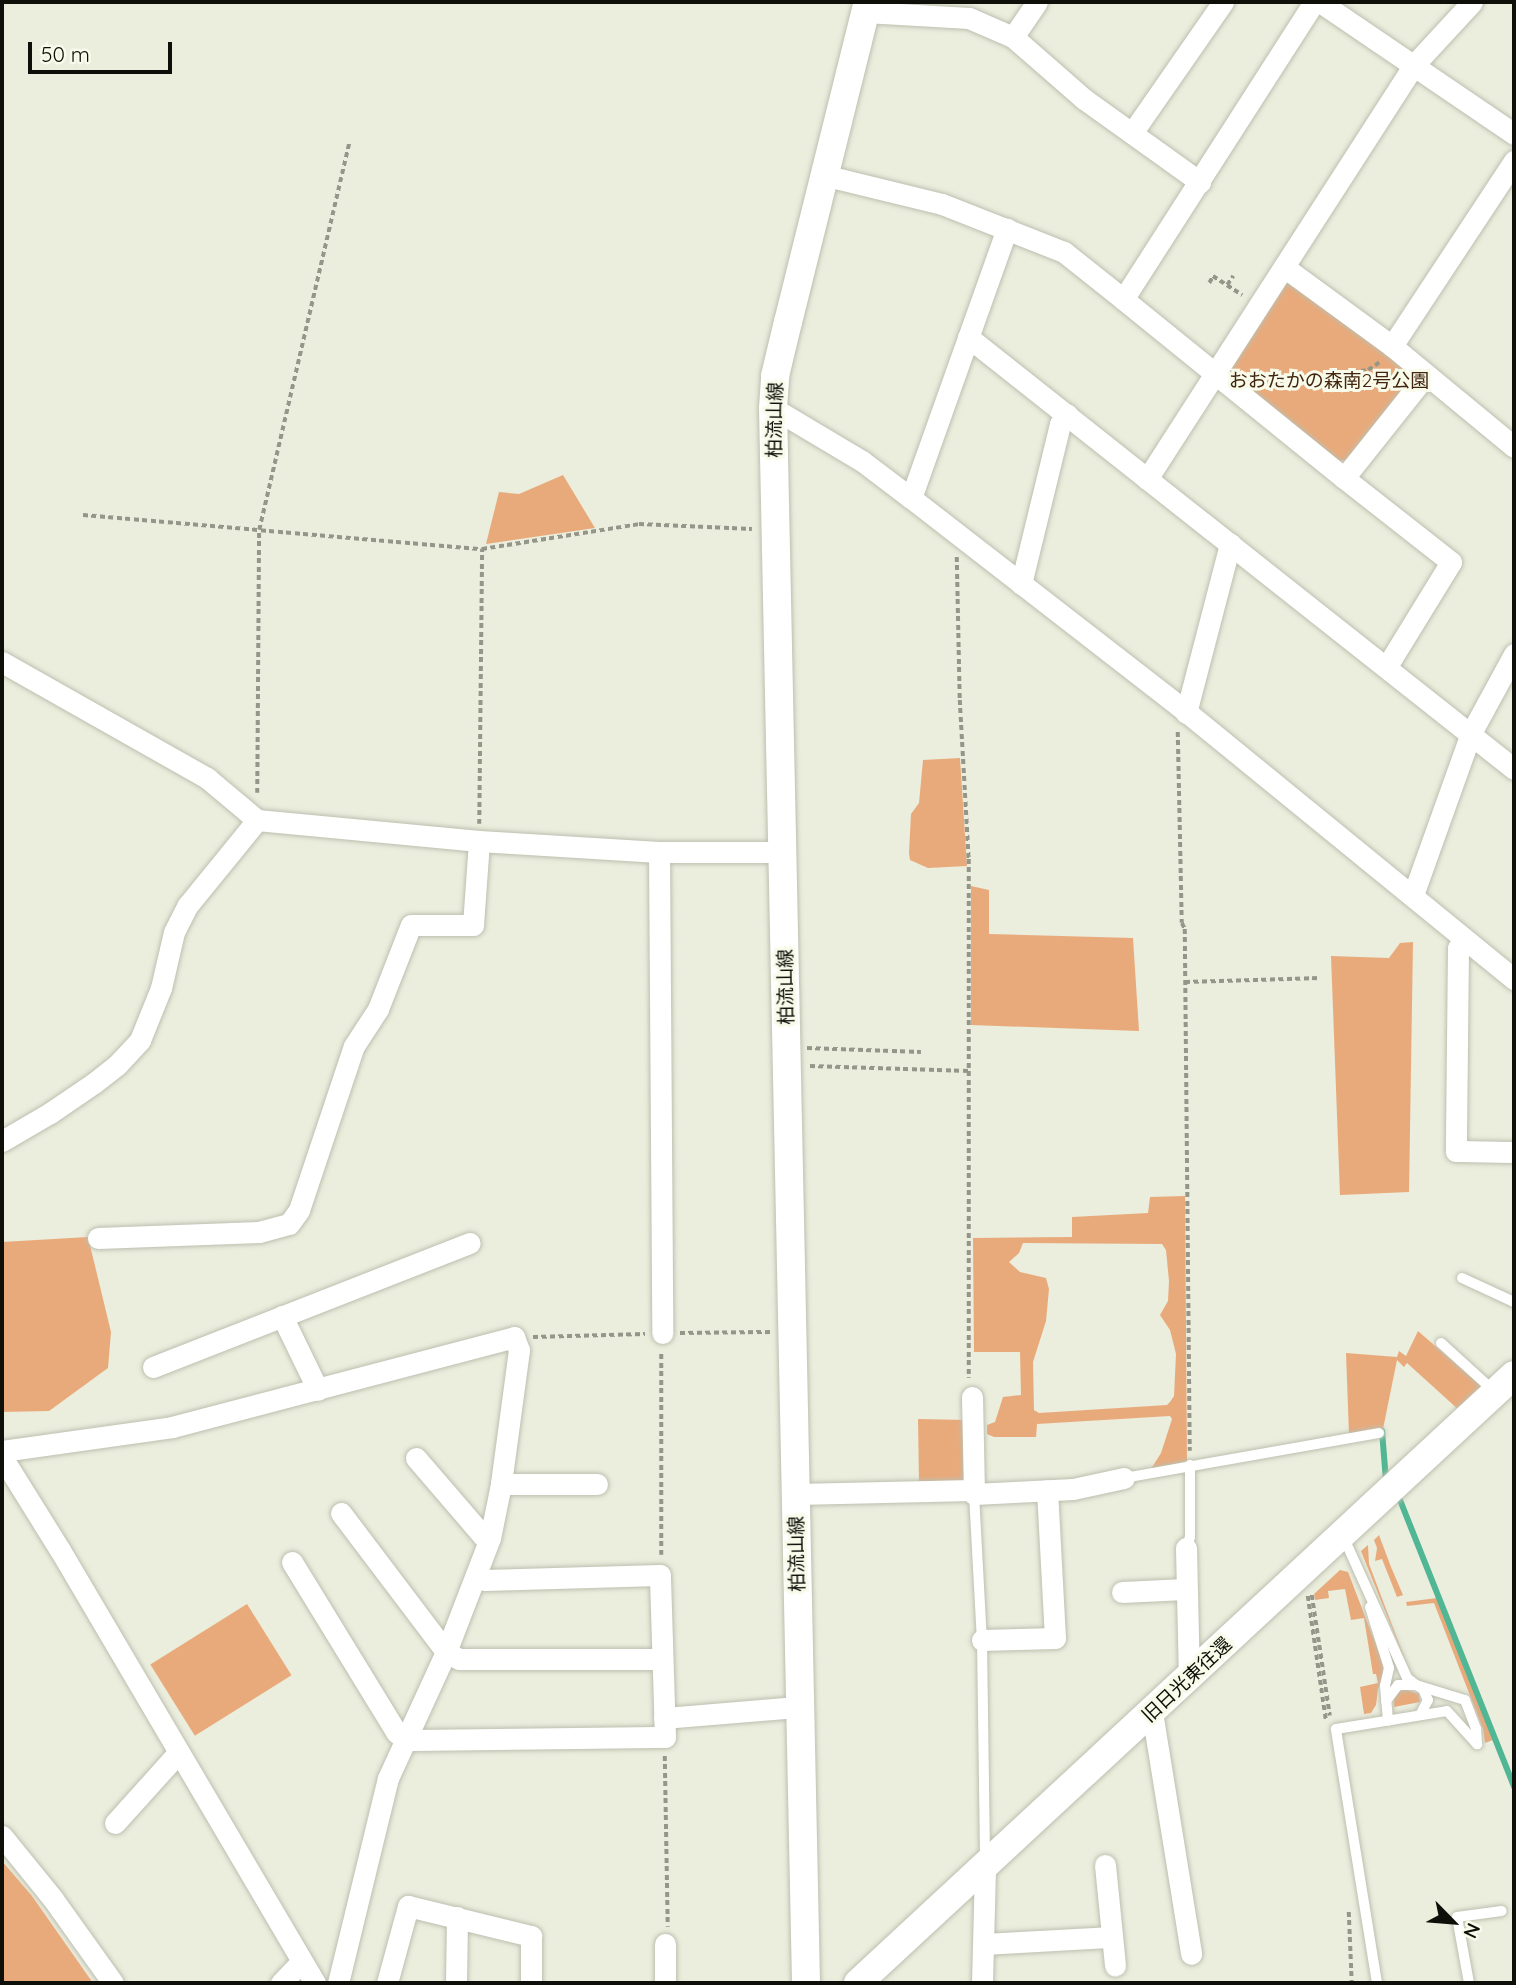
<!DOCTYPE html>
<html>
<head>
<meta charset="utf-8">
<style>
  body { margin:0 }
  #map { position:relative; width:1516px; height:1985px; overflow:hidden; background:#ebeddd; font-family:Quicksand,"Noto Sans JP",sans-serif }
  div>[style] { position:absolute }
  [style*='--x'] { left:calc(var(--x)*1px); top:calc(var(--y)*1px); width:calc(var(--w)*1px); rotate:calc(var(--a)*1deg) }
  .green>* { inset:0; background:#e9aa7b; transform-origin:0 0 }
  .stream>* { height:6px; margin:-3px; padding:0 3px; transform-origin:3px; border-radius:3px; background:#51b694 }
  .path>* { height:3.5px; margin-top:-1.75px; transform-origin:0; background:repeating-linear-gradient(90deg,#94968a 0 5px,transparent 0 8.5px) }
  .roads { filter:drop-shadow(0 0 2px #bdbfaf) drop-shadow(0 0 2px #bdbfaf) }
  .lane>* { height:10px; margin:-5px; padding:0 5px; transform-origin:5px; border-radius:5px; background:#fff }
  .street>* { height:21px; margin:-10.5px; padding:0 10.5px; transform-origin:10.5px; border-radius:10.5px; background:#fff }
  .secondary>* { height:28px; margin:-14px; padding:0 14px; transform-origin:14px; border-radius:14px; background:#fff }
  span { translate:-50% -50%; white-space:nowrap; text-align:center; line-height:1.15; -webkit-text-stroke:6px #f8fbea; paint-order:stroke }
  .park-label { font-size:19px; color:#42250e }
  .street-label { font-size:19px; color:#0e0f09 }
  .frame { position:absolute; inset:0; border:4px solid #0e0f09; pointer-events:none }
  .north { position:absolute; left:1418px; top:1887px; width:70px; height:70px; -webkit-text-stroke:5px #f8fbea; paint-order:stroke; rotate:115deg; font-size:19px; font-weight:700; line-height:28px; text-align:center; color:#0e0f09 }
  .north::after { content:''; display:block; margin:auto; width:24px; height:32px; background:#0e0f09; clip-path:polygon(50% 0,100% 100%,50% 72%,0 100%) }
  .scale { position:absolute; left:28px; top:42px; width:144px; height:32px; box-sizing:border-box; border:4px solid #0e0f09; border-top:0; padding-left:9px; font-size:21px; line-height:24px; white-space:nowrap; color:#0e0f09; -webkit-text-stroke:5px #f8fbea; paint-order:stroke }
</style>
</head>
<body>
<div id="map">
  <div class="green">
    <i style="clip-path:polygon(1290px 283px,1327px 307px,1409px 372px,1410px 383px,1347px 460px,1337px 461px,1231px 375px,1229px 365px,1283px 284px)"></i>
    <i style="clip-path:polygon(563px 475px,595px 528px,486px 544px,499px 492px,519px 494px)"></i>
    <i style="clip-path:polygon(960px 758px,967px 866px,928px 868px,910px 860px,909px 853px,911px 814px,919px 803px,923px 760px)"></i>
    <i style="clip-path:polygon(971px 886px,989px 890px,989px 934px,1133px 938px,1139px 1031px,971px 1025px)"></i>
    <i style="clip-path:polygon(1413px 942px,1409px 1192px,1340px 1195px,1331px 956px,1389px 958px,1400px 943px)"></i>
    <i style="clip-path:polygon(evenodd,1185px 1196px,1187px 1461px,1151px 1469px,1161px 1453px,1172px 1419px,1170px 1416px,1037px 1424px,1036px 1437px,994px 1437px,987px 1434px,987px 1425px,995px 1422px,1003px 1397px,1021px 1395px,1020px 1352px,974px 1352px,973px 1238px,1072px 1237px,1072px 1217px,1148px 1213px,1150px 1197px,1185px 1196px,1023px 1243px,1162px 1244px,1166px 1250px,1169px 1281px,1168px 1301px,1160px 1315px,1170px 1330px,1176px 1354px,1174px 1396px,1170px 1402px,1167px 1405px,1039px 1413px,1034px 1410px,1033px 1362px,1046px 1321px,1049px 1289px,1046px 1278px,1020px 1272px,1009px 1262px,1019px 1253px,1023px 1243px)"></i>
    <i style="clip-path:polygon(88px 1237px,111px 1332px,108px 1368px,49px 1411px,2px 1412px,2px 1242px)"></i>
    <i style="clip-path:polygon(1418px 1331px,1480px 1385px,1482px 1392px,1460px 1411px,1407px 1363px,1404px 1367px,1397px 1360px,1383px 1429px,1349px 1435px,1346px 1353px,1397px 1357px,1399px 1351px,1406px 1356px)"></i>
    <i style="clip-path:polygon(918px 1419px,966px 1420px,967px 1476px,961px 1483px,919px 1483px)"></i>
    <i style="clip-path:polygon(1379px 1535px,1391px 1567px,1403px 1595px,1397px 1597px,1382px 1559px,1375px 1561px,1377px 1548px,1374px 1540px)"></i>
    <i style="clip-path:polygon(1368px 1545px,1369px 1564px,1410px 1673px,1361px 1551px)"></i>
    <i style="clip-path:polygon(1340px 1570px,1348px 1572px,1383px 1663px,1383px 1679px,1378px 1689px,1376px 1705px,1371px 1713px,1364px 1714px,1360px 1687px,1378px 1683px,1376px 1674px,1373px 1674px,1364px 1618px,1351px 1620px,1345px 1589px,1328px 1591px,1329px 1598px,1315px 1600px,1314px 1594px)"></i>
    <i style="clip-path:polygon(1437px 1598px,1493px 1740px,1485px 1743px,1483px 1729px,1434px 1603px,1407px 1606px,1406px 1602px)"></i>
    <i style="left:247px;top:1604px;width:84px;height:114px;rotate:58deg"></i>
    <i style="clip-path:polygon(1404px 1689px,1419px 1694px,1420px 1702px,1394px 1707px,1394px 1695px)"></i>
    <i style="clip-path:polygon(2px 1861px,32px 1896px,93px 1983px,2px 1983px)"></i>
  </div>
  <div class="stream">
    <i style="--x:1382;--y:1431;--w:50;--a:85.4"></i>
    <i style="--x:1400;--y:1500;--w:309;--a:68.3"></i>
  </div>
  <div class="path">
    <i style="--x:1209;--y:283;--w:8;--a:-60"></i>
    <i style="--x:1213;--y:276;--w:35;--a:33"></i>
    <i style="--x:1227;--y:285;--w:11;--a:-56"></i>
    <i style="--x:1264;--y:388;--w:6;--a:-51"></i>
    <i style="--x:1268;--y:383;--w:101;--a:-7.4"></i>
    <i style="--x:1368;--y:370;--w:14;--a:-34"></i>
    <i style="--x:83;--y:515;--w:400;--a:4.9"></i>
    <i style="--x:482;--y:549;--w:159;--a:-9"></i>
    <i style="--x:639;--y:524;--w:113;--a:2.5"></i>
    <i style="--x:957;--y:557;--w:143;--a:88.8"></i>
    <i style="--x:960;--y:700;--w:159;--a:86.8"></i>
    <i style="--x:969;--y:859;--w:519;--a:90"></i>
    <i style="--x:1178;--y:732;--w:191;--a:88.8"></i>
    <i style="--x:1182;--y:923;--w:7;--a:63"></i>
    <i style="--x:1185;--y:929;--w:522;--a:89.45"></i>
    <i style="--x:257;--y:793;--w:263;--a:-89.6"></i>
    <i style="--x:259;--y:530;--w:398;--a:-76.9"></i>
    <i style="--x:479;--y:824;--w:275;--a:-89.4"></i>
    <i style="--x:1185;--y:982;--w:135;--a:-1.7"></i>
    <i style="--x:807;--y:1048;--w:114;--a:2"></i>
    <i style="--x:810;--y:1066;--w:159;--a:1.8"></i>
    <i style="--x:680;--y:1333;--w:91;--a:-0.6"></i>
    <i style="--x:533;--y:1337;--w:112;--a:-1.5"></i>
    <i style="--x:661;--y:1555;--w:202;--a:-90"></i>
    <i style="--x:1312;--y:1595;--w:122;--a:81.5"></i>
    <i style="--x:1308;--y:1596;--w:125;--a:81.7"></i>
    <i style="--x:665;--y:1756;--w:171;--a:89"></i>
    <i style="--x:1349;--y:1912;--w:71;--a:87.6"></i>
  </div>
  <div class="roads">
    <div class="lane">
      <i style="--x:1462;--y:1278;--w:57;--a:24.8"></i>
      <i style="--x:1441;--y:1343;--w:72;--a:42.2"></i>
      <i style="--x:1124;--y:1478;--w:259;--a:-10"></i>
      <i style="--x:974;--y:1494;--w:146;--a:86.9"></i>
      <i style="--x:982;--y:1640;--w:219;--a:89.2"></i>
      <i style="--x:1343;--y:1536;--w:156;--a:65.7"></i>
      <i style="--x:1407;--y:1678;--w:11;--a:38"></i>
      <i style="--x:1416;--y:1685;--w:51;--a:17"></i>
      <i style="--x:1465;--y:1700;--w:31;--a:69"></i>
      <i style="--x:1476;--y:1729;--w:15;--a:86"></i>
      <i style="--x:1186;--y:1548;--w:12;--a:-70"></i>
      <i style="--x:1190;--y:1537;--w:72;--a:-90"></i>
      <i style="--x:1370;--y:1607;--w:64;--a:72.7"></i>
      <i style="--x:1389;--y:1668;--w:18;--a:103"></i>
      <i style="--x:1385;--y:1686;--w:35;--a:85"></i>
      <i style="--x:1386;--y:1701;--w:20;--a:-53"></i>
      <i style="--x:1398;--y:1685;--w:18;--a:0"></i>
      <i style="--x:1416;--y:1685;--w:8;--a:30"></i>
      <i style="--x:1423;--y:1689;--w:12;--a:66"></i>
      <i style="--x:1428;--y:1700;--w:17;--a:118"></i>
      <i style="--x:1377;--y:1983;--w:257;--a:-99.2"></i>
      <i style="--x:1336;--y:1729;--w:112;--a:-9.2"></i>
      <i style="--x:1447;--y:1711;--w:45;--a:47.7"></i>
      <i style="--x:1469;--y:1983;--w:67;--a:-100.3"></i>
      <i style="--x:1457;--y:1917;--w:45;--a:-7.6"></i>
    </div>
    <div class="street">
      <i style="--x:1314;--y:2;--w:353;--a:122.7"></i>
      <i style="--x:1123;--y:299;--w:284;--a:39"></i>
      <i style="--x:1344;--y:478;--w:130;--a:-51.5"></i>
      <i style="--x:1320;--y:2;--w:235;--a:34.2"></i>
      <i style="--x:865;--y:12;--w:104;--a:3.3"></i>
      <i style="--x:969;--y:18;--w:48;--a:23.4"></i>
      <i style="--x:1013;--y:37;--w:94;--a:41.1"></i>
      <i style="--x:1084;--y:99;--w:143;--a:35.6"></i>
      <i style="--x:1013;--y:37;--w:42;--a:-55.6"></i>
      <i style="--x:1132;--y:133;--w:160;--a:-55.2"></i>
      <i style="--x:823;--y:175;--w:122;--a:13.7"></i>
      <i style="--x:942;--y:204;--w:131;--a:21.5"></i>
      <i style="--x:1064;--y:252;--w:75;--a:38.5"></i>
      <i style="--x:1284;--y:267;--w:134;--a:36.2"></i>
      <i style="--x:1392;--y:346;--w:158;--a:39.6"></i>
      <i style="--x:968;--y:337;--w:696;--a:38.35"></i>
      <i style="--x:1392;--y:346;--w:222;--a:-56.6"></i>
      <i style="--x:773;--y:408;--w:104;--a:30.8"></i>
      <i style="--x:862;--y:461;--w:61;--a:37.1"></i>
      <i style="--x:911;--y:498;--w:338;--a:37.8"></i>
      <i style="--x:1178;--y:705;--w:434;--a:39.2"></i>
      <i style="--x:1344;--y:478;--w:136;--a:38.1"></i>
      <i style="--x:1451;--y:562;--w:122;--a:121.6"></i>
      <i style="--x:1147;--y:479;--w:491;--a:-57.2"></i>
      <i style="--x:1413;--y:66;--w:87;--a:-47.3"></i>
      <i style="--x:911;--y:498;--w:286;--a:-70.4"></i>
      <i style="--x:1021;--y:584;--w:165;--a:-76.3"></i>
      <i style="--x:1060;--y:424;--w:12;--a:-55"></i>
      <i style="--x:2;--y:662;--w:236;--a:29.5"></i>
      <i style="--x:207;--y:778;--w:65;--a:40"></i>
      <i style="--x:257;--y:820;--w:223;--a:5.4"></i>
      <i style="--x:479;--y:841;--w:180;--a:3.5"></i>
      <i style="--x:659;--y:852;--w:124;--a:0"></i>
      <i style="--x:1186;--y:713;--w:175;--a:-75.4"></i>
      <i style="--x:659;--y:852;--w:481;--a:89.6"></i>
      <i style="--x:1413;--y:895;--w:172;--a:-70.3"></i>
      <i style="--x:1471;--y:733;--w:90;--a:-61.4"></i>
      <i style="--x:1464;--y:940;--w:10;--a:127"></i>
      <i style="--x:1458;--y:948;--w:203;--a:90.6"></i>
      <i style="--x:1456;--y:1151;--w:58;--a:1"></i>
      <i style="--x:2;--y:1141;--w:56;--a:-30.3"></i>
      <i style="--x:50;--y:1113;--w:53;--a:-34.3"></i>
      <i style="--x:94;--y:1083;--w:29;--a:-38"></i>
      <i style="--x:117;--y:1065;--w:34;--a:-47"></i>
      <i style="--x:140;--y:1040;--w:56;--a:-68"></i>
      <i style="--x:161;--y:988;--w:57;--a:-76.9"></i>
      <i style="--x:174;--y:932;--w:30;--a:-63"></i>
      <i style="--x:188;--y:905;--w:109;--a:-50.9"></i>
      <i style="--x:98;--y:1238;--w:161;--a:-2.1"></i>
      <i style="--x:259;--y:1232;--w:31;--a:-15"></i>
      <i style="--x:289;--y:1224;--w:17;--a:-54"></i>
      <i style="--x:299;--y:1210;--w:173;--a:-71.5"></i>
      <i style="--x:354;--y:1046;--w:44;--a:-57"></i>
      <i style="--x:378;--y:1009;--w:90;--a:-68.6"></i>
      <i style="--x:411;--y:925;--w:62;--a:0"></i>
      <i style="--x:473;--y:925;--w:84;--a:-85.9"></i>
      <i style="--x:282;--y:1316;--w:82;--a:64.1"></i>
      <i style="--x:153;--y:1367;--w:340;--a:-21.4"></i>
      <i style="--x:972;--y:1397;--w:97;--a:88.8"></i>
      <i style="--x:974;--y:1494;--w:99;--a:-2.9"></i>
      <i style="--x:1073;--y:1489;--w:52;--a:-12.2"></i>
      <i style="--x:2;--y:1451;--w:172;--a:-8"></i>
      <i style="--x:172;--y:1427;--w:354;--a:-14.7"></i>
      <i style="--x:514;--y:1337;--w:14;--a:69"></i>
      <i style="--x:519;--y:1350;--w:135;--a:97.7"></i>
      <i style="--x:501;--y:1484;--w:55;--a:101.5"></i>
      <i style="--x:490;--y:1538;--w:122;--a:111.1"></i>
      <i style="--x:446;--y:1652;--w:139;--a:114.7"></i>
      <i style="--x:388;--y:1778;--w:211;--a:103.7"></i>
      <i style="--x:2;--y:1457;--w:110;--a:58.1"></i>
      <i style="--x:60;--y:1550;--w:503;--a:59.51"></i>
      <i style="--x:416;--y:1458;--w:103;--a:49.3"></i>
      <i style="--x:483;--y:1536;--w:7;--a:16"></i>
      <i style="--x:501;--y:1484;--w:96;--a:0"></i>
      <i style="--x:796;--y:1494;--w:177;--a:-1.3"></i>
      <i style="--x:341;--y:1513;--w:174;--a:52.9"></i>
      <i style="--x:446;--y:1652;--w:15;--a:28"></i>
      <i style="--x:459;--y:1659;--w:202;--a:0"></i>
      <i style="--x:1186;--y:1548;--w:130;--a:88.7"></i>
      <i style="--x:292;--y:1562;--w:199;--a:58.5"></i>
      <i style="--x:396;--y:1732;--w:12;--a:42"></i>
      <i style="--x:405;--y:1740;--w:260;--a:-0.7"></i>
      <i style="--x:665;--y:1737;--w:162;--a:-91.8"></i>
      <i style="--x:660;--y:1575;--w:175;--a:178.4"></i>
      <i style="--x:485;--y:1580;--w:10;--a:-156"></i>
      <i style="--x:1122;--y:1592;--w:63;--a:-2.7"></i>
      <i style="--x:982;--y:1640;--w:73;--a:-1.6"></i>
      <i style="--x:1055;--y:1638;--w:148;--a:-93.1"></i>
      <i style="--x:1152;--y:1712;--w:245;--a:80.8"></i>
      <i style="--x:664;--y:1718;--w:135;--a:-4.7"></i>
      <i style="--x:115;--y:1823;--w:94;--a:-48"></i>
      <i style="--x:2;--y:1836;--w:81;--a:51"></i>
      <i style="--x:53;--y:1899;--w:103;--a:54.5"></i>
      <i style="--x:1105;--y:1865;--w:101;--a:84.3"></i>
      <i style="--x:665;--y:1944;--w:39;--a:90"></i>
      <i style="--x:985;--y:1944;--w:126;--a:-3.2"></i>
      <i style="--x:281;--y:1983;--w:29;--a:-46"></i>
      <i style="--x:387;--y:1983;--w:80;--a:-74.7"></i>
      <i style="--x:408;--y:1906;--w:127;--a:13.7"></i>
      <i style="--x:531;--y:1936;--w:47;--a:90"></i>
      <i style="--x:456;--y:1983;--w:66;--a:-89.1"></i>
      <i style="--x:982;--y:1983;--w:114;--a:-88.5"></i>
    </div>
    <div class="secondary">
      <i style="--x:806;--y:1983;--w:1575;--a:-91.2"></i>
      <i style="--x:773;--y:408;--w:32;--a:-86"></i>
      <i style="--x:775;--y:376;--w:56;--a:-76.5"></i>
      <i style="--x:788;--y:322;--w:330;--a:-76"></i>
      <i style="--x:858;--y:1983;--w:894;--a:-42.83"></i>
    </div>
  </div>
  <div class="park-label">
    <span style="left:1329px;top:381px">おおたかの森南2号公園</span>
  </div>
  <div class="street-label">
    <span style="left:775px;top:420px;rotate:-89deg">柏流山線</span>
    <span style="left:786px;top:987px;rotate:-91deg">柏流山線</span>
    <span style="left:797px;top:1554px;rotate:-91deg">柏流山線</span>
    <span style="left:1187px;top:1680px;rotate:-43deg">旧日光東往還</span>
  </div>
  <div class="frame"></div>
  <div class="north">N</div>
  <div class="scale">50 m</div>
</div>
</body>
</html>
